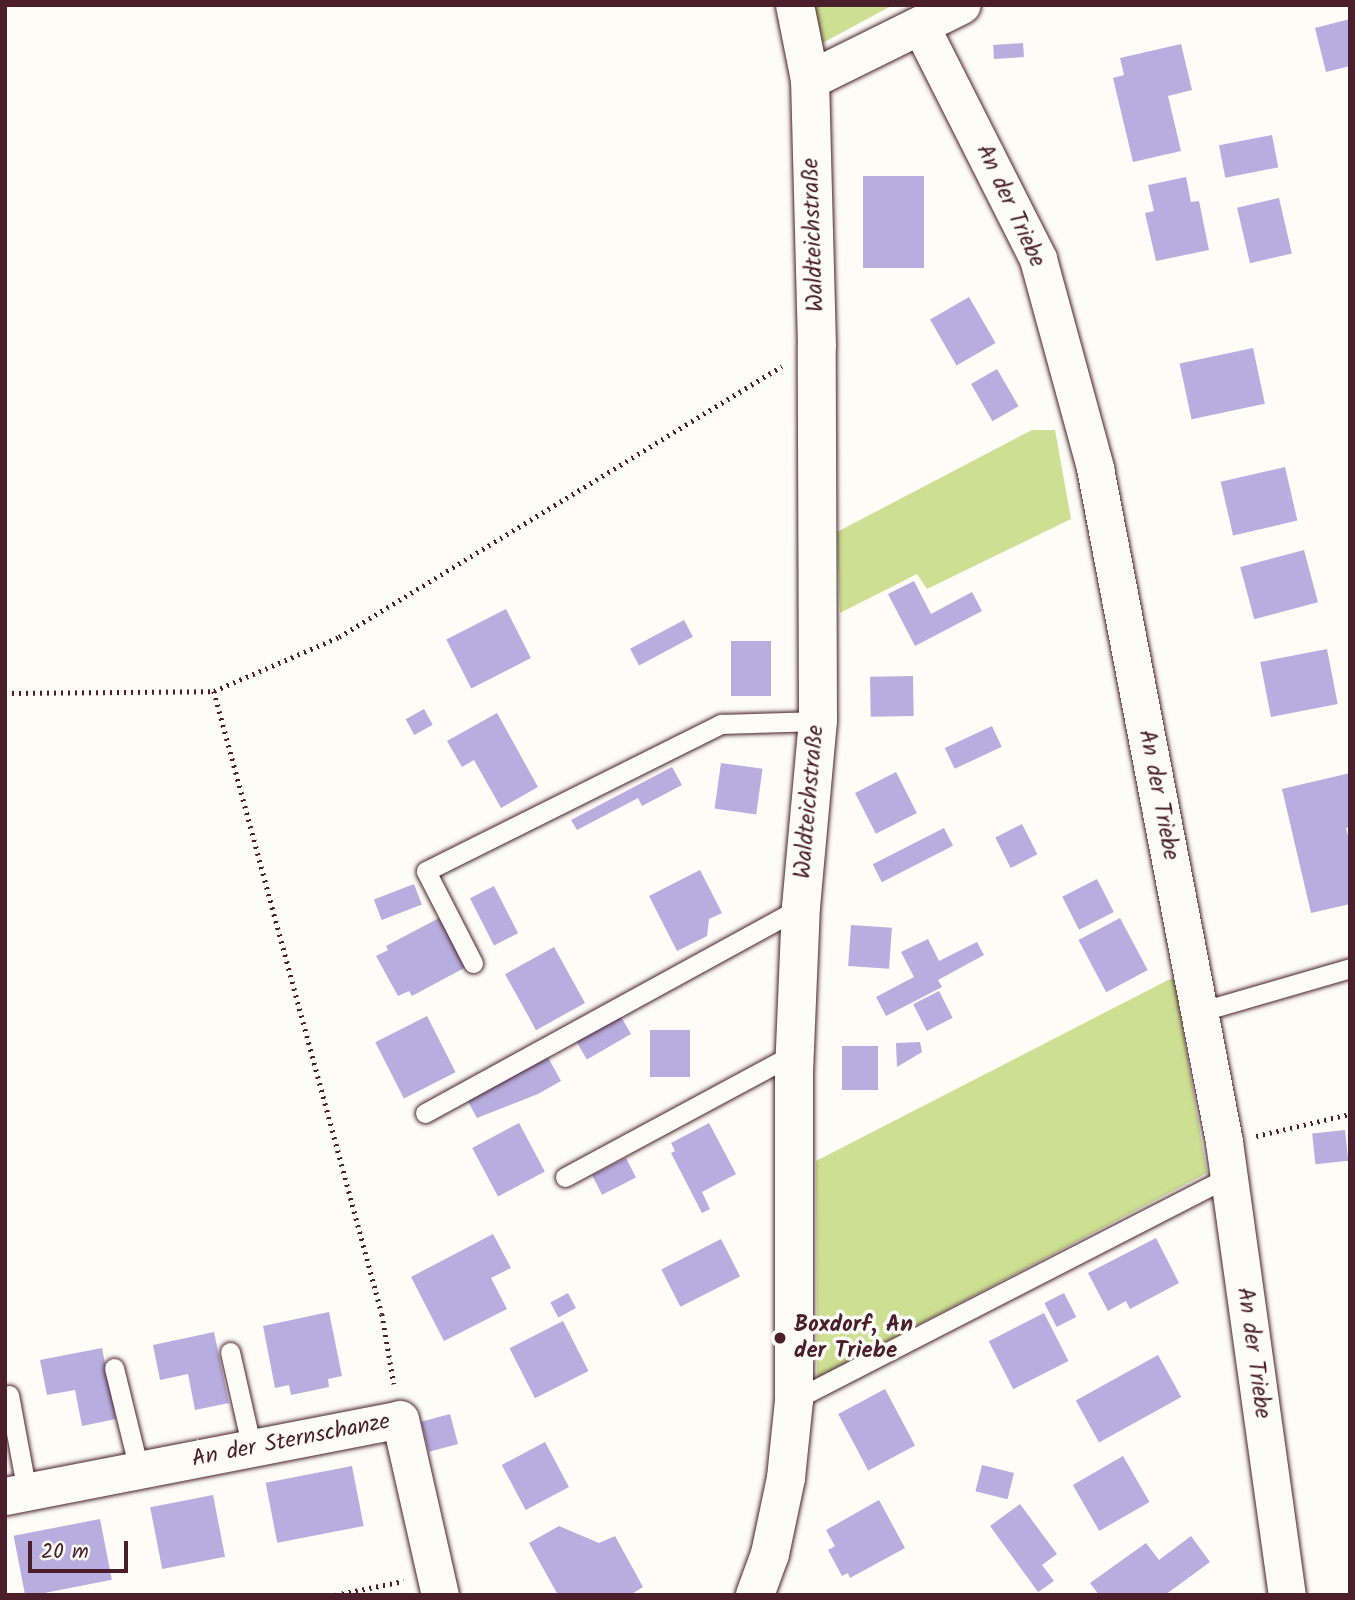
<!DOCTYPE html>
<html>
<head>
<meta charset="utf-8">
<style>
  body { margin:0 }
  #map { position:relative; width:1355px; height:1600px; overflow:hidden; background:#fdfcf7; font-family:Kalam,sans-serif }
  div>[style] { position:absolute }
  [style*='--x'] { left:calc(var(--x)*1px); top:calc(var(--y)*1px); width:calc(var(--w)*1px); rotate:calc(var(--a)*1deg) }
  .green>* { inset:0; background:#ccdf93 }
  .building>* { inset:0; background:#b7aedf; transform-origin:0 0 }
  .path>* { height:4.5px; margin-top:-2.25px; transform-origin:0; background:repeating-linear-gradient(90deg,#4a1f2b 0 2px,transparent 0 7px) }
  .roads { filter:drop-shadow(0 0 2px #4a1f2b) drop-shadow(0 0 2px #4a1f2b) }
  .lane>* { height:19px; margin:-9.5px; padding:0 9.5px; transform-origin:9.5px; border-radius:9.5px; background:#fdfcf7 }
  .street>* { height:37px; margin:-18.5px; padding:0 18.5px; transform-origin:18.5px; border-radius:18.5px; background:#fdfcf7 }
  .secondary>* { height:38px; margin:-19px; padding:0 19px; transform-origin:19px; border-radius:19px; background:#fdfcf7 }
  .dots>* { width:19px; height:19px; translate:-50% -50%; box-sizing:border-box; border:4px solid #fdfcf7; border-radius:50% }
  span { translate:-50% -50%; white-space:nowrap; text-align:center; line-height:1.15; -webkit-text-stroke:7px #fdfcf7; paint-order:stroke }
  .street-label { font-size:23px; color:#4a1f2b }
  .poi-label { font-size:23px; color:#4a1f2b; font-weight:700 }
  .left { translate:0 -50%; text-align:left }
  .frame { position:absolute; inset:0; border:7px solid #4a1f2b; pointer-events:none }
  .scale { position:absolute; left:28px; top:1541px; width:100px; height:32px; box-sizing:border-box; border:4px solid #4a1f2b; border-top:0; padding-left:9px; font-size:21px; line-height:24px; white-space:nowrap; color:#4a1f2b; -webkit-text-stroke:5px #fdfcf7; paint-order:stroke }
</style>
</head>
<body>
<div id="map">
  <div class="green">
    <i style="clip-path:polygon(778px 5px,893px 5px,791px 60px)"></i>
    <i style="clip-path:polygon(1032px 430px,1055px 430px,1071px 519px,927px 589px,917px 574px,840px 613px,837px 532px)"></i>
    <i style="clip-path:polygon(1174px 977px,1207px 1173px,817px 1378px,816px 1161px)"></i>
  </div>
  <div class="building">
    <i style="clip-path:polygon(1350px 19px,1350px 66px,1326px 72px,1315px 28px)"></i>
    <i style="left:1023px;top:43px;width:14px;height:30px;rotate:86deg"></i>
    <i style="clip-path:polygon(1181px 44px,1192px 90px,1168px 96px,1181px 151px,1133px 162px,1113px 78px,1124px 75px,1120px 58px)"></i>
    <i style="left:1272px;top:135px;width:33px;height:54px;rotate:79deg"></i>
    <i style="left:863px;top:176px;width:61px;height:92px"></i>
    <i style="clip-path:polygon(1186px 177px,1191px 202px,1199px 201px,1209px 250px,1156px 261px,1145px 213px,1154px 211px,1148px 185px)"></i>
    <i style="left:1279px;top:198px;width:57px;height:43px;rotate:77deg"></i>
    <i style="left:969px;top:297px;width:53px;height:45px;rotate:60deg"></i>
    <i style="left:1253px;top:348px;width:57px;height:75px;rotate:78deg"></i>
    <i style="left:997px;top:369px;width:43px;height:30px;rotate:60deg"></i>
    <i style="left:1285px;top:467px;width:55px;height:66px;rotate:77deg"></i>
    <i style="left:1304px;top:550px;width:54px;height:66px;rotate:75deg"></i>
    <i style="clip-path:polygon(914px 581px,931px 614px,972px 592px,982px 611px,915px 646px,888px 594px)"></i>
    <i style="left:506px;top:609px;width:55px;height:67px;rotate:63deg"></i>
    <i style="left:684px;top:620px;width:19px;height:61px;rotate:62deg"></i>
    <i style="left:731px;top:641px;width:40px;height:55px"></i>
    <i style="left:1327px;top:649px;width:56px;height:68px;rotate:79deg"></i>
    <i style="left:913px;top:676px;width:40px;height:43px;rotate:89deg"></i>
    <i style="left:424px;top:709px;width:18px;height:21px;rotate:61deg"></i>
    <i style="clip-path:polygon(497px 713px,538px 787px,501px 808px,474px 760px,462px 767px,447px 741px)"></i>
    <i style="left:992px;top:726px;width:23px;height:52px;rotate:65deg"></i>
    <i style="left:721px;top:763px;width:42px;height:46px;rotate:8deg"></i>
    <i style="clip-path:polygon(672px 767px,682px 785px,642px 806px,638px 798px,577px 830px,571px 820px)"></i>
    <i style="left:896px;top:772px;width:46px;height:46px;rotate:63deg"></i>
    <i style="clip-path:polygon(1350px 773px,1350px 827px,1346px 828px,1350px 844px,1350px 904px,1311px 913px,1282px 789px)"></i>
    <i style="left:1022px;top:824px;width:34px;height:30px;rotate:63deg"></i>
    <i style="left:944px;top:828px;width:20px;height:80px;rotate:63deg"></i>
    <i style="clip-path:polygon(700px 870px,722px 913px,709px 919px,707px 936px,677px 951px,649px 896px)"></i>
    <i style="left:1097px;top:879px;width:37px;height:39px;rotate:63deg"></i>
    <i style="left:414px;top:884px;width:22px;height:43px;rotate:69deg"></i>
    <i style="left:494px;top:886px;width:53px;height:27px;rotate:63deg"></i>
    <i style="clip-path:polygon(439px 918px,466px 967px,412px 996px,409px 991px,398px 996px,376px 956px,388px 950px,386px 946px)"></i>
    <i style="left:1120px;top:918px;width:59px;height:47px;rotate:62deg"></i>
    <i style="left:851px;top:925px;width:41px;height:41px;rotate:4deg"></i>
    <i style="clip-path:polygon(928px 939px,939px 961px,977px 942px,984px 955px,938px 980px,942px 987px,886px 1016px,876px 997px,914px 977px,901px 952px)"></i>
    <i style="left:554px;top:947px;width:64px;height:56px;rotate:61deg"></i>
    <i style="left:939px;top:991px;width:30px;height:29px;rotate:63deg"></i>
    <i style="left:620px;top:1015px;width:22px;height:51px;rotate:60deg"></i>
    <i style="left:427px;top:1016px;width:63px;height:58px;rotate:63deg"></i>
    <i style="left:650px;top:1030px;width:40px;height:47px"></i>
    <i style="clip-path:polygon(920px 1042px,922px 1052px,897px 1067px,896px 1043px)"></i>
    <i style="left:842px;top:1046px;width:36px;height:44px"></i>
    <i style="clip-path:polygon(545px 1052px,561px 1081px,538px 1094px,477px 1118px,466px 1098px)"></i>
    <i style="left:519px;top:1123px;width:55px;height:53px;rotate:62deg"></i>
    <i style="clip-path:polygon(709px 1123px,736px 1174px,702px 1192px,710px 1209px,702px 1213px,671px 1153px,675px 1151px,671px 1143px)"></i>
    <i style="left:1345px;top:1130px;width:31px;height:33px;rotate:84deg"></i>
    <i style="left:626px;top:1158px;width:22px;height:38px;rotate:63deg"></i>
    <i style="clip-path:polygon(493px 1234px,511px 1268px,491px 1278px,507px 1309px,444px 1341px,411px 1277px)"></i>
    <i style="clip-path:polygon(1156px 1238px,1179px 1283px,1130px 1309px,1126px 1301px,1108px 1311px,1088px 1273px)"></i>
    <i style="left:721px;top:1239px;width:42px;height:67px;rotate:63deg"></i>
    <i style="left:568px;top:1293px;width:17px;height:20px;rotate:62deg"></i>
    <i style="left:1064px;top:1293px;width:27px;height:22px;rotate:63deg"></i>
    <i style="clip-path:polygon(329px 1312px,342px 1376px,328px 1379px,329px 1387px,291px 1395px,289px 1385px,275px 1388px,263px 1326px)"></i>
    <i style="left:1044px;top:1313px;width:54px;height:62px;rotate:63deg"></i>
    <i style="left:563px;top:1321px;width:56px;height:60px;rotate:63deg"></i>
    <i style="clip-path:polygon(214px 1332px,229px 1403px,195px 1410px,188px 1374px,160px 1380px,153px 1345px)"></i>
    <i style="clip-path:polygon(102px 1348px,116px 1419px,82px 1426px,75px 1390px,47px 1395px,40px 1360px)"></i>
    <i style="left:1158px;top:1355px;width:48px;height:94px;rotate:61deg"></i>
    <i style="left:885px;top:1389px;width:64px;height:53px;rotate:62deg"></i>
    <i style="left:450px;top:1414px;width:31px;height:30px;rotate:75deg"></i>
    <i style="left:545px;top:1442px;width:51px;height:49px;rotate:62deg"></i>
    <i style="left:1123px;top:1456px;width:53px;height:58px;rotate:60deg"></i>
    <i style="left:982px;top:1465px;width:33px;height:27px;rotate:14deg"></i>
    <i style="left:352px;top:1466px;width:61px;height:88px;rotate:79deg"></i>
    <i style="left:213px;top:1495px;width:63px;height:64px;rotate:79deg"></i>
    <i style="clip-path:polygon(879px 1500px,905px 1548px,850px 1578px,848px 1573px,842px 1576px,828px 1550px,835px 1546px,826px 1530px)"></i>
    <i style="clip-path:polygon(1020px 1504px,1057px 1554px,1042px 1565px,1054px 1581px,1038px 1592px,990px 1526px)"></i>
    <i style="left:100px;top:1519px;width:62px;height:88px;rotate:79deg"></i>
    <i style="clip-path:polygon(559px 1526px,599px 1543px,615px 1536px,643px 1587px,630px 1595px,558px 1595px,529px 1543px)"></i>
    <i style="clip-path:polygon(1191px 1536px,1210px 1562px,1165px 1595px,1099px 1595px,1090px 1583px,1146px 1543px,1159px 1560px)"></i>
  </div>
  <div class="path">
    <i style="--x:214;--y:691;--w:645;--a:74.91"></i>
    <i style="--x:382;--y:1314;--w:71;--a:80.3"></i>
    <i style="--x:5;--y:693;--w:209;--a:-0.5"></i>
    <i style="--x:214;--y:691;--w:136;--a:-23.4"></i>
    <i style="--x:339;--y:637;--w:519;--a:-31.46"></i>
    <i style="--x:1256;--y:1136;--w:97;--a:-13.2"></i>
    <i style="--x:335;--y:1595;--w:70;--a:-11.5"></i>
  </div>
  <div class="roads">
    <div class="lane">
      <i style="--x:473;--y:963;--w:103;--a:-117.1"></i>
      <i style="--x:426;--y:871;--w:330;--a:-26.5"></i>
      <i style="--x:721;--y:724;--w:97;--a:-1.8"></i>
      <i style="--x:1199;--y:1012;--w:157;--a:-16.2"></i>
      <i style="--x:425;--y:1113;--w:429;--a:-28.7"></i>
      <i style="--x:565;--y:1177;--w:261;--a:-28.3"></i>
      <i style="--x:230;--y:1352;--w:99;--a:77.2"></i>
      <i style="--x:114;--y:1368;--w:105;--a:76.2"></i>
      <i style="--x:9;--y:1395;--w:99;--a:79.5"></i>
      <i style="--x:794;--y:1400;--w:488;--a:-27.2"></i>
    </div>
    <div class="street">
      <i style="--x:920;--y:25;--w:262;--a:63.2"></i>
      <i style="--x:1038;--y:259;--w:217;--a:74.7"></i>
      <i style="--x:1095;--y:468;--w:686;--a:79.16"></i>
      <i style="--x:1224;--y:1142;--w:457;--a:82.1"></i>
      <i style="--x:5;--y:1496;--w:402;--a:-11"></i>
      <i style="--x:400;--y:1419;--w:180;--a:77.2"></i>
    </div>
    <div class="secondary">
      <i style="--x:810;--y:80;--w:169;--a:-26.3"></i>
      <i style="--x:755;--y:1595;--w:44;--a:-69.9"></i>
      <i style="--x:770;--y:1554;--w:78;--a:-78.1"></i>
      <i style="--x:786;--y:1478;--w:78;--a:-84.1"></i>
      <i style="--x:794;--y:1400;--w:328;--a:-90"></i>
      <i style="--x:794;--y:1072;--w:165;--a:-87.6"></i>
      <i style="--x:801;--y:907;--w:187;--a:-84.8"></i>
      <i style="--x:818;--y:721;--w:375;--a:-90.2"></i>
      <i style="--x:817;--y:346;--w:266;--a:-91.5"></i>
      <i style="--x:810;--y:80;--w:76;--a:-101.3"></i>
    </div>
  </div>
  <div class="dots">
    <i style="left:780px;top:1338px;background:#4a1f2b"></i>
  </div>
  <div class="street-label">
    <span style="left:1010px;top:206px;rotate:65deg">An der Triebe</span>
    <span style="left:814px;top:235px;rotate:-92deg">Waldteichstraße</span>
    <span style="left:1158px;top:795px;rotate:79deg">An der Triebe</span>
    <span style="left:810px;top:802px;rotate:-85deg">Waldteichstraße</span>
    <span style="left:1253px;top:1353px;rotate:82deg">An der Triebe</span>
    <span style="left:291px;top:1441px;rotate:-11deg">An der Sternschanze</span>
  </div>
  <div class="poi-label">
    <span class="left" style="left:794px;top:1338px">Boxdorf, An<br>der Triebe</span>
  </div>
  <div class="frame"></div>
  <div class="scale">20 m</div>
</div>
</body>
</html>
